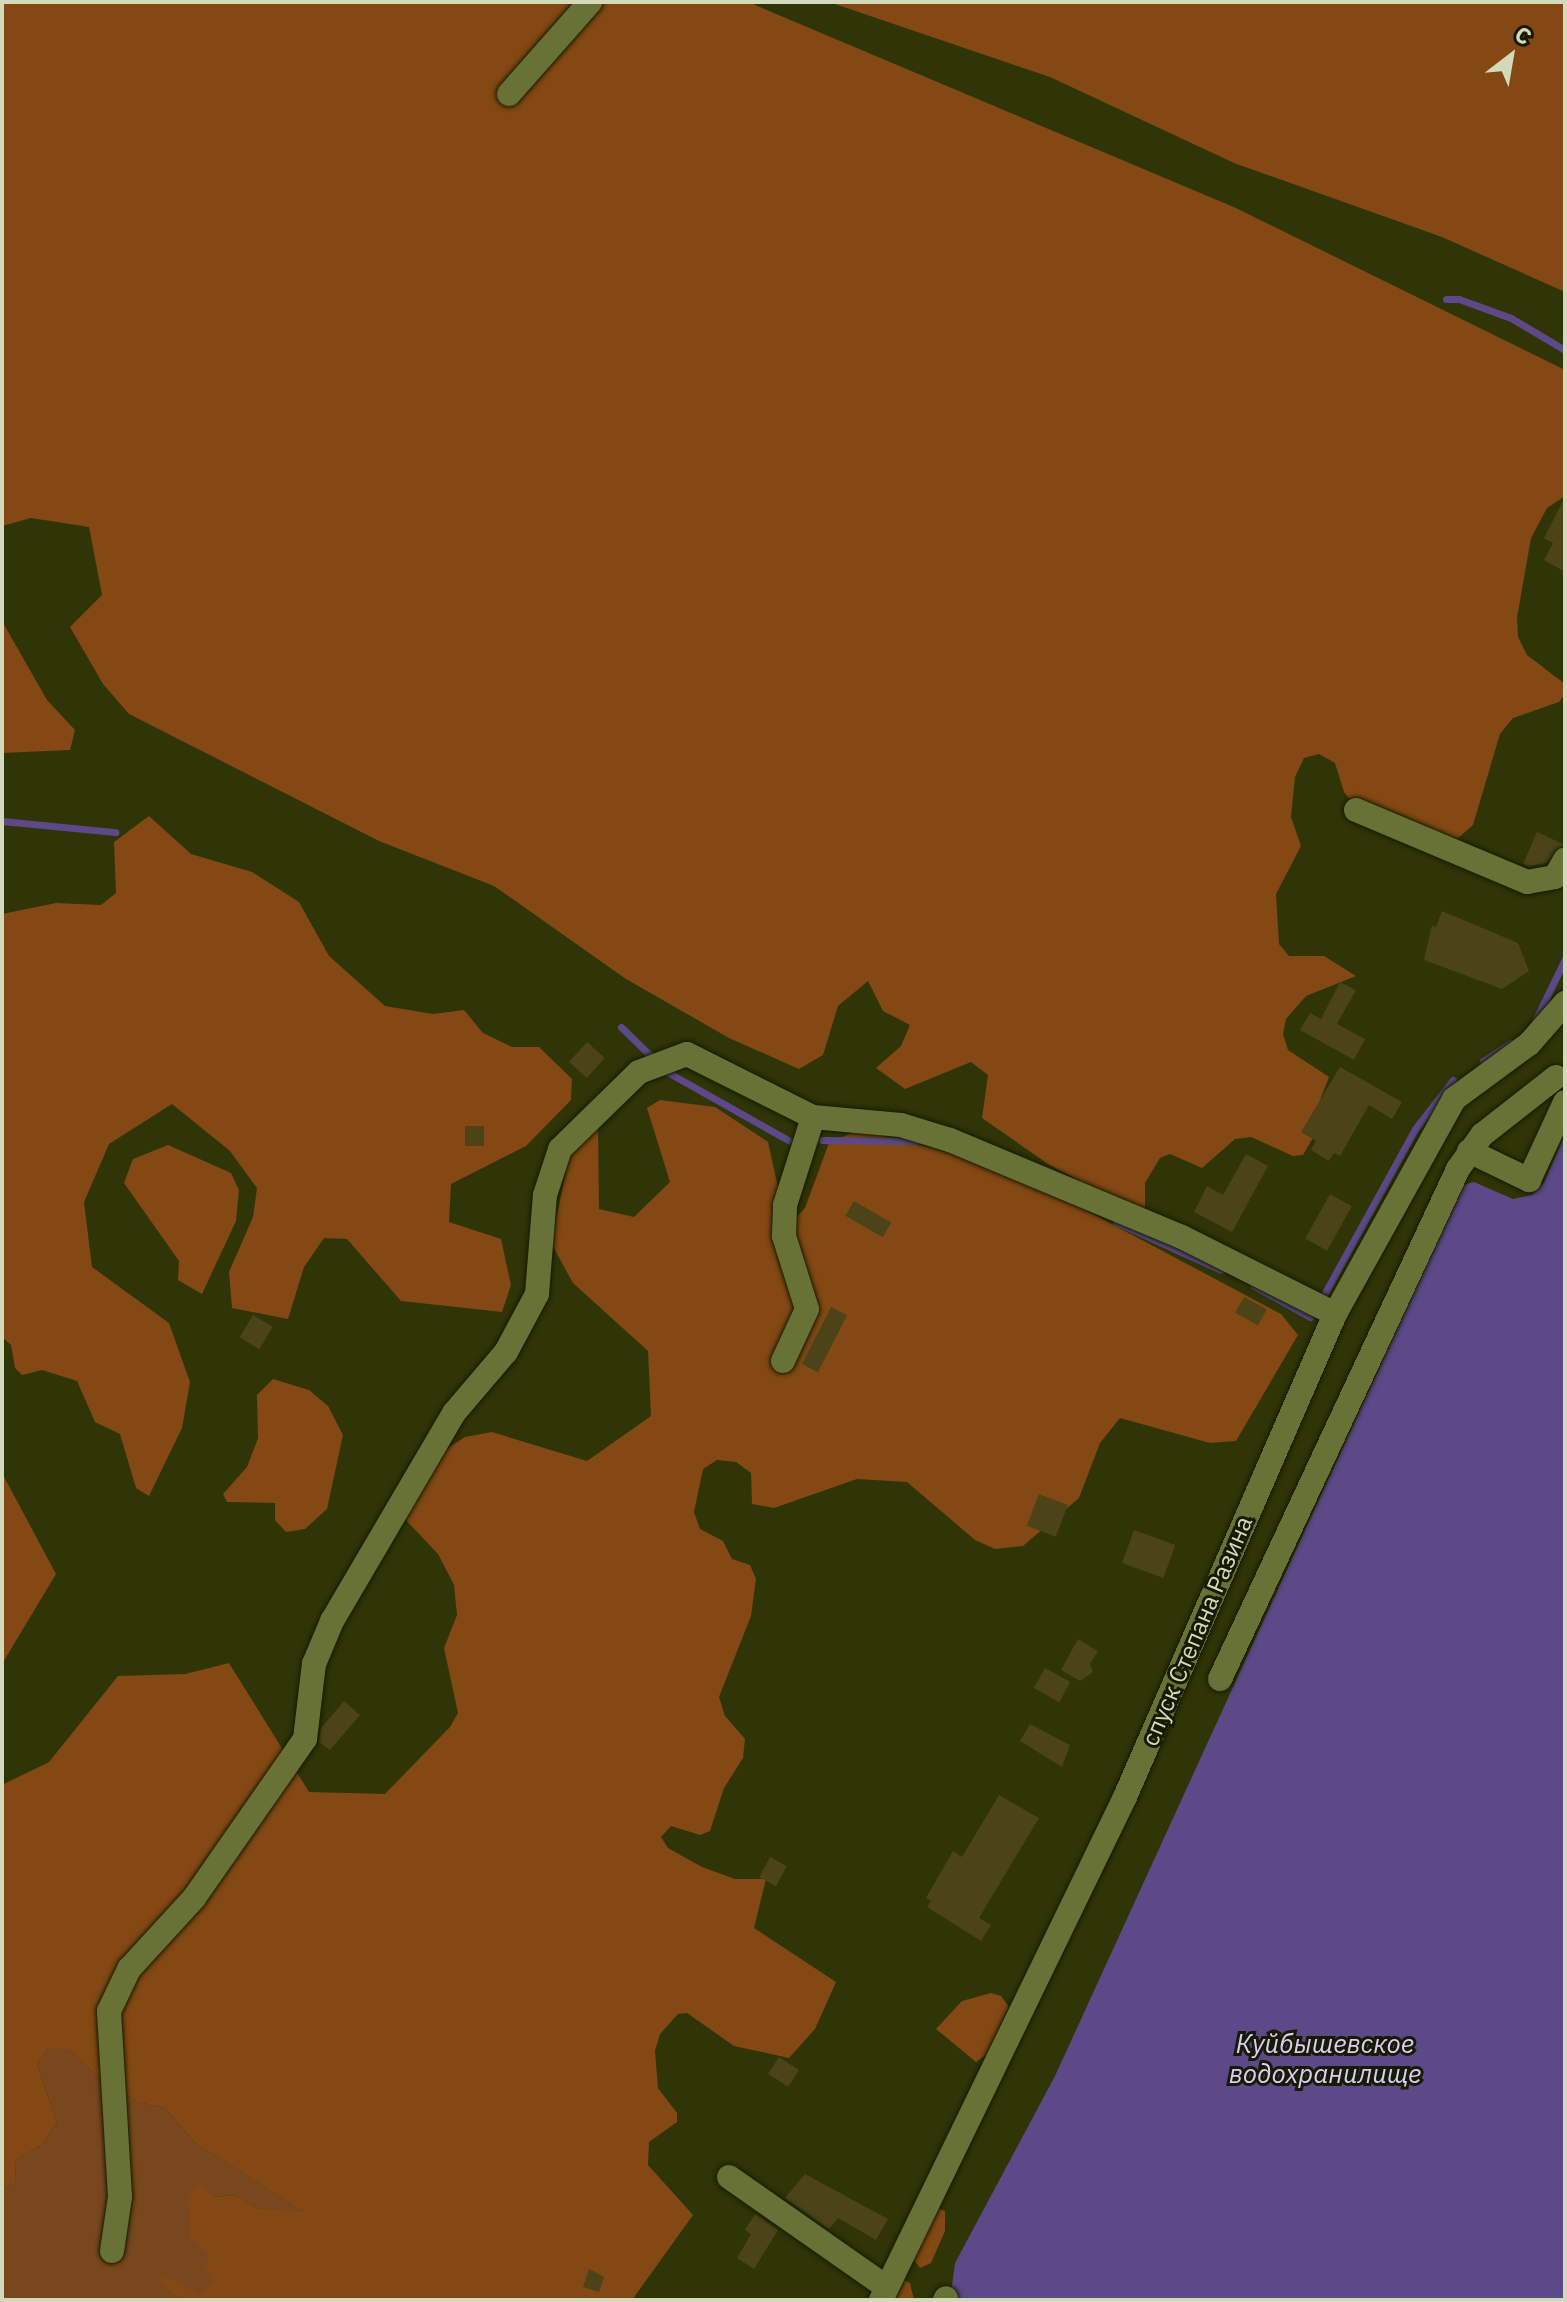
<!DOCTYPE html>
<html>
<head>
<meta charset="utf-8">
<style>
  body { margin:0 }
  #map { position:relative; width:1567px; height:2302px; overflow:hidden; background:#2f3506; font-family:"IBM Plex Sans",sans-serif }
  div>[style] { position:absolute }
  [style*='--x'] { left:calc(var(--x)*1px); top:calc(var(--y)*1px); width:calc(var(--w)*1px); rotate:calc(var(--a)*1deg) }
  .green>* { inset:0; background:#79471e }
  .forest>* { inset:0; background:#834813 }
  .water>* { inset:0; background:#5d4888 }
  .stream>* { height:7px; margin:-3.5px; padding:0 3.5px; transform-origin:3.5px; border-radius:3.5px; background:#5d4888 }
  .building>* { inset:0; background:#4c4319; transform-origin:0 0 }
  .roads { filter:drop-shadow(0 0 2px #171b00) drop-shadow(0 0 2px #171b00) }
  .minor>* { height:24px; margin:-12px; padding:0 12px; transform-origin:12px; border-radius:12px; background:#687237 }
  span { translate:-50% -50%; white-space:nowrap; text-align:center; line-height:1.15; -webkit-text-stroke:6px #181b04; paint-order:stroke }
  .street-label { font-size:24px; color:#d3dabb }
  .water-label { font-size:26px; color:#d9cff5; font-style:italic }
  .frame { position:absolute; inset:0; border:4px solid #d3dabb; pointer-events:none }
  .north { position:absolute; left:1471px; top:16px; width:80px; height:80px; -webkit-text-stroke:6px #181b04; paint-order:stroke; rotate:31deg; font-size:22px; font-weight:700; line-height:32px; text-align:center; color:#d3dabb }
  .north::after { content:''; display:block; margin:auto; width:28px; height:36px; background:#d3dabb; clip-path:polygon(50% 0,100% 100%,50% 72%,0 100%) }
</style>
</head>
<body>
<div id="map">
  <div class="green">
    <i style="clip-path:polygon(48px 2049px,68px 2049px,104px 2082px,138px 2102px,165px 2108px,194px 2142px,306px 2213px,257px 2208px,235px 2195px,214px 2197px,211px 2256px,216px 2282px,199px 2294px,160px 2282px,180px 2300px,2px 2300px,2px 2189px,16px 2183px,15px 2160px,42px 2145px,57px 2122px,37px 2065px)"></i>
  </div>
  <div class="forest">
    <i style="clip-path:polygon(2px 2px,748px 2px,1236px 208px,1565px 370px,1565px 496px,1547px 508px,1531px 538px,1517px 618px,1518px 637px,1527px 655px,1565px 684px,1565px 694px,1559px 702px,1513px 718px,1500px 734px,1473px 825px,1457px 839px,1353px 803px,1344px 792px,1335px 763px,1319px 754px,1304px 758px,1295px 777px,1291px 817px,1301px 846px,1276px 894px,1279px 944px,1289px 956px,1324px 956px,1356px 976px,1306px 996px,1286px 1019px,1283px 1034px,1288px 1050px,1329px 1077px,1320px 1100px,1323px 1120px,1303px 1155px,1293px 1156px,1251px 1137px,1235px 1139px,1202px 1168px,1170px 1154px,1160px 1158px,1145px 1183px,1145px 1208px,1131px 1208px,1048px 1164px,982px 1118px,988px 1075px,971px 1062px,905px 1089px,876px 1068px,901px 1046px,910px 1025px,883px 1011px,868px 981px,838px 1006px,823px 1055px,799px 1069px,729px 1038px,626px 979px,494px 886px,379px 841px,129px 714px,103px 684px,70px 627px,102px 595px,89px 527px,31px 518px,2px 526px)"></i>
    <i style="clip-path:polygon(829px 2px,1565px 2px,1565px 292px,1442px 237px,1234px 163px,1050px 77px)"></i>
    <i style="clip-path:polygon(2px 621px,47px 700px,75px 730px,70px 750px,2px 753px)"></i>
    <i style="clip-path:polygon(149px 816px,191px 854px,252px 872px,299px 902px,329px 956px,385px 1006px,433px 1014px,464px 1010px,483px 1033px,512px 1047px,539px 1047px,572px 1079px,571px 1100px,526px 1146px,451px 1184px,449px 1222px,501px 1239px,511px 1285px,502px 1312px,401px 1301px,347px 1239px,324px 1238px,304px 1267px,288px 1319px,232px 1308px,229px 1272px,253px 1217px,257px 1188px,230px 1151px,172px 1104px,109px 1144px,84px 1202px,92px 1267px,169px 1323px,190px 1382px,182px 1428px,149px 1496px,136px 1488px,120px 1434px,95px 1422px,77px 1381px,42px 1370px,22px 1375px,15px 1368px,11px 1345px,2px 1337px,2px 914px,56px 903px,101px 905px,116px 893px,114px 842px)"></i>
    <i style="clip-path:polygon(660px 1100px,715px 1107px,768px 1142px,787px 1228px,805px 1208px,829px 1143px,859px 1130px,957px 1154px,1078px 1206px,1281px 1314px,1298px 1335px,1236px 1441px,1210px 1443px,1120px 1418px,1100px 1443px,1079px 1498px,1023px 1546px,995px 1549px,975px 1540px,907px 1482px,857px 1479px,774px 1508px,752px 1504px,751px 1473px,736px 1462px,717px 1460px,703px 1469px,694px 1512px,700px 1529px,723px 1541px,732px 1559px,750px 1565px,756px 1579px,751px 1616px,719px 1697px,725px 1716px,745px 1739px,743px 1758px,724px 1788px,710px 1831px,700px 1835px,671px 1826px,661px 1837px,668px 1848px,702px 1867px,735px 1879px,766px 1879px,754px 1928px,836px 1982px,815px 2029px,789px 2058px,734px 2046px,687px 2013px,678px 2014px,660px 2034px,655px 2051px,658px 2088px,677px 2113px,677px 2122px,649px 2142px,648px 2165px,693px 2215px,632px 2300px,180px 2300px,159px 2282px,167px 2276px,198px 2294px,215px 2282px,205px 2265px,210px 2256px,190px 2237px,188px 2198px,198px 2183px,214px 2197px,235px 2195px,257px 2208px,304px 2212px,194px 2142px,165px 2108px,138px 2102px,104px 2082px,68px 2049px,48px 2049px,37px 2065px,57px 2122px,42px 2145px,15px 2160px,16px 2183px,2px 2189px,2px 1785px,49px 1762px,118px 1676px,185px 1674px,229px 1663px,309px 1792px,385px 1794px,450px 1727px,458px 1713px,444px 1648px,457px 1615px,454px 1585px,438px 1554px,403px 1517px,442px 1452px,465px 1437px,492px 1432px,587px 1461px,651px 1416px,648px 1351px,573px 1283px,551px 1243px,569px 1157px,598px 1125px,599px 1209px,634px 1217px,670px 1182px,647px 1108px)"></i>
    <i style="clip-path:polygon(168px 1145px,231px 1173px,239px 1190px,236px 1221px,202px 1294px,178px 1280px,179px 1261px,124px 1183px,133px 1159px)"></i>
    <i style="clip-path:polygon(273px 1379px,309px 1390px,328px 1406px,343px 1435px,327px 1509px,305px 1529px,286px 1532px,275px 1520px,275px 1503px,227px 1502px,223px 1494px,247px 1467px,258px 1438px,257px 1395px)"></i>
    <i style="clip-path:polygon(2px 1473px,56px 1574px,2px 1664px)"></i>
    <i style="clip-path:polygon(991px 1993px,1001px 1996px,1009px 2007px,986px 2055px,976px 2062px,936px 2029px,962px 2001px)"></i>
    <i style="clip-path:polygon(937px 2208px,945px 2211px,945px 2231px,931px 2263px,920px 2268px,914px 2260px)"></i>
    <i style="clip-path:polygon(904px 2280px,910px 2283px,914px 2300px,885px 2300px)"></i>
  </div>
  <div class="water">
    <i style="clip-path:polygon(1565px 1134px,1565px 2300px,950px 2300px,955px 2263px,1055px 2076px,1463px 1185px,1474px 1182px,1513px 1199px,1532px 1195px,1544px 1183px)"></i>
  </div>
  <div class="stream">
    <i style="--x:1446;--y:299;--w:13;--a:0"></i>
    <i style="--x:1459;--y:299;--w:55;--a:20.1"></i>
    <i style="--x:1511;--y:318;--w:63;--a:30.7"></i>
    <i style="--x:2;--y:821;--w:114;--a:5.6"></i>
    <i style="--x:1535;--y:1021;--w:69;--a:-64.2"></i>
    <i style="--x:621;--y:1027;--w:49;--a:44.2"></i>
    <i style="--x:1483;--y:1061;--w:33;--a:-33"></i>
    <i style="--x:669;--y:1073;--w:137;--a:29.4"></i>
    <i style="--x:822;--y:1140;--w:94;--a:0.6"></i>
    <i style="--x:1116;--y:1222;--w:115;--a:24.6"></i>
    <i style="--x:1254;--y:1286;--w:64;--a:29"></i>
    <i style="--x:1321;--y:1300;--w:195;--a:-61.2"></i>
    <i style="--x:1415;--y:1129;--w:62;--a:-52.2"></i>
  </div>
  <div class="building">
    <i style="clip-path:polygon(1565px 497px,1565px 572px,1544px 560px,1553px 543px,1544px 538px)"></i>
    <i style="clip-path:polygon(1537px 832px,1565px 845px,1546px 863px,1529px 866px,1523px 864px)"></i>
    <i style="clip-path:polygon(1442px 911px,1518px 943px,1529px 971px,1502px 989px,1424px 960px,1432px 925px,1436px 927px)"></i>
    <i style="clip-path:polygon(1340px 982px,1356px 990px,1337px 1024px,1365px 1039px,1354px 1060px,1300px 1030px,1310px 1013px,1321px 1019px)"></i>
    <i style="left:587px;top:1042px;width:24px;height:27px;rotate:42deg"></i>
    <i style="clip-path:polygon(1340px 1067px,1402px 1102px,1392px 1119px,1369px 1105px,1340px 1156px,1334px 1153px,1329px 1161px,1311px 1150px,1316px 1141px,1301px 1132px)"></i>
    <i style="left:484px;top:1126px;width:20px;height:19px;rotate:90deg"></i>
    <i style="clip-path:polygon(1246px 1154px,1268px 1166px,1232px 1232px,1194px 1212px,1207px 1186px,1223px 1195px)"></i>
    <i style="left:1330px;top:1194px;width:25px;height:51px;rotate:29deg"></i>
    <i style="left:854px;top:1201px;width:43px;height:17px;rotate:30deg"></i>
    <i style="left:1244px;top:1297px;width:26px;height:18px;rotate:29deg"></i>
    <i style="left:831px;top:1307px;width:18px;height:64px;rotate:27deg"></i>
    <i style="left:253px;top:1315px;width:23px;height:26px;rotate:31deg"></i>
    <i style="left:1039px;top:1494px;width:31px;height:34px;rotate:21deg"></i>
    <i style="left:1134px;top:1530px;width:44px;height:35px;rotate:20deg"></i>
    <i style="clip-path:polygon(1078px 1639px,1098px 1651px,1090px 1664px,1093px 1672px,1080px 1681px,1061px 1670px)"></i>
    <i style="left:1045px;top:1668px;width:29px;height:23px;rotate:29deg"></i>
    <i style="clip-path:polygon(344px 1701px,360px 1715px,330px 1750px,319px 1742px,321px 1728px)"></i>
    <i style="clip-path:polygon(1030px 1724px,1070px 1745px,1062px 1767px,1020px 1741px)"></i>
    <i style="clip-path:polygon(999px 1795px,1039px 1818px,979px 1918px,991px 1925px,981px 1941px,927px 1907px,931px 1901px,926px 1898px,953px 1851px,962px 1857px)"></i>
    <i style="left:770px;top:1857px;width:19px;height:23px;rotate:28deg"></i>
    <i style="left:779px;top:2057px;width:24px;height:20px;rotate:33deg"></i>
    <i style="clip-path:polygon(805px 2174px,888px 2219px,876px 2240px,838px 2218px,829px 2229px,785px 2198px)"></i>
    <i style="clip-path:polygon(755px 2214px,778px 2230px,754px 2269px,737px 2258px,751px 2234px,745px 2230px)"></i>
    <i style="clip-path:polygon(589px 2269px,604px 2277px,599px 2292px,583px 2287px)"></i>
  </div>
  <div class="roads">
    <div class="minor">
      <i style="--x:509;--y:94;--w:123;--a:-48.6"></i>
      <i style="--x:1356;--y:810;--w:186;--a:22.8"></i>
      <i style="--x:1527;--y:882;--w:28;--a:-10"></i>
      <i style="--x:1555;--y:877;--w:20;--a:-60"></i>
      <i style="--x:1469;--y:1151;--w:67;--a:25.8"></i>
      <i style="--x:1529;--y:1180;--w:86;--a:-65.2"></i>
      <i style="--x:783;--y:1361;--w:57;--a:-65.2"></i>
      <i style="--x:807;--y:1309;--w:77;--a:-107.5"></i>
      <i style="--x:784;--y:1236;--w:31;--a:-88"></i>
      <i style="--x:785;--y:1205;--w:92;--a:-72.3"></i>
      <i style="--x:1220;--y:1679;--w:563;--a:-64.98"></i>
      <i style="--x:1458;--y:1169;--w:42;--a:-54.8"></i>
      <i style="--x:1482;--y:1135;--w:94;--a:-38.1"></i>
      <i style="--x:729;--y:2177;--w:192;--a:35"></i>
      <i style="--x:112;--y:2251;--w:55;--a:-81.6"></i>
      <i style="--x:120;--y:2197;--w:186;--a:-93.4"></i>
      <i style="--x:109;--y:2011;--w:47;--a:-64.5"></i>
      <i style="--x:129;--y:1969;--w:96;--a:-47.5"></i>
      <i style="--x:194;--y:1898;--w:194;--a:-55.1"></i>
      <i style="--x:305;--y:1739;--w:76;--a:-83.2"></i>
      <i style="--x:314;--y:1664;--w:47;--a:-67.3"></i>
      <i style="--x:332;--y:1621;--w:241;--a:-59.6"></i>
      <i style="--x:454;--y:1413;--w:80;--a:-49.6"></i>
      <i style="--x:506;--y:1352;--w:66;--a:-61.9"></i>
      <i style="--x:537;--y:1294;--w:99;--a:-85.4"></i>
      <i style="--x:545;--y:1195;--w:48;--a:-71.9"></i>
      <i style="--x:560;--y:1149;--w:110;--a:-44.3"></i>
      <i style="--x:639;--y:1072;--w:51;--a:-20.6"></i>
      <i style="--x:687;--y:1054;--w:141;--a:26.6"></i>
      <i style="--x:813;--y:1117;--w:88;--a:5.2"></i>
      <i style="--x:901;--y:1125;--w:51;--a:17"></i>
      <i style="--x:950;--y:1140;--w:251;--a:22.7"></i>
      <i style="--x:1182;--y:1237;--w:171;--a:26.7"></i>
      <i style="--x:881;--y:2300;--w:559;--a:-64.12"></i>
      <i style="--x:1125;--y:1797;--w:527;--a:-66.5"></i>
      <i style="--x:1335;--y:1314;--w:246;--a:-61"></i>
      <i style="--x:1454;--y:1099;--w:93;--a:-36.3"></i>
      <i style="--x:1529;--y:1044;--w:55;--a:-48.7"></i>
      <i style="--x:945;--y:2300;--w:2;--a:-63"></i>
    </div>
  </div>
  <div class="street-label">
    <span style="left:1197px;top:1631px;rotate:-67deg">спуск Степана Разина</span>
  </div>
  <div class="water-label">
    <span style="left:1325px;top:2059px">Куйбышевское<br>водохранилище</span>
  </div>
  <div class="frame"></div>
  <div class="north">С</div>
</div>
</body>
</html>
